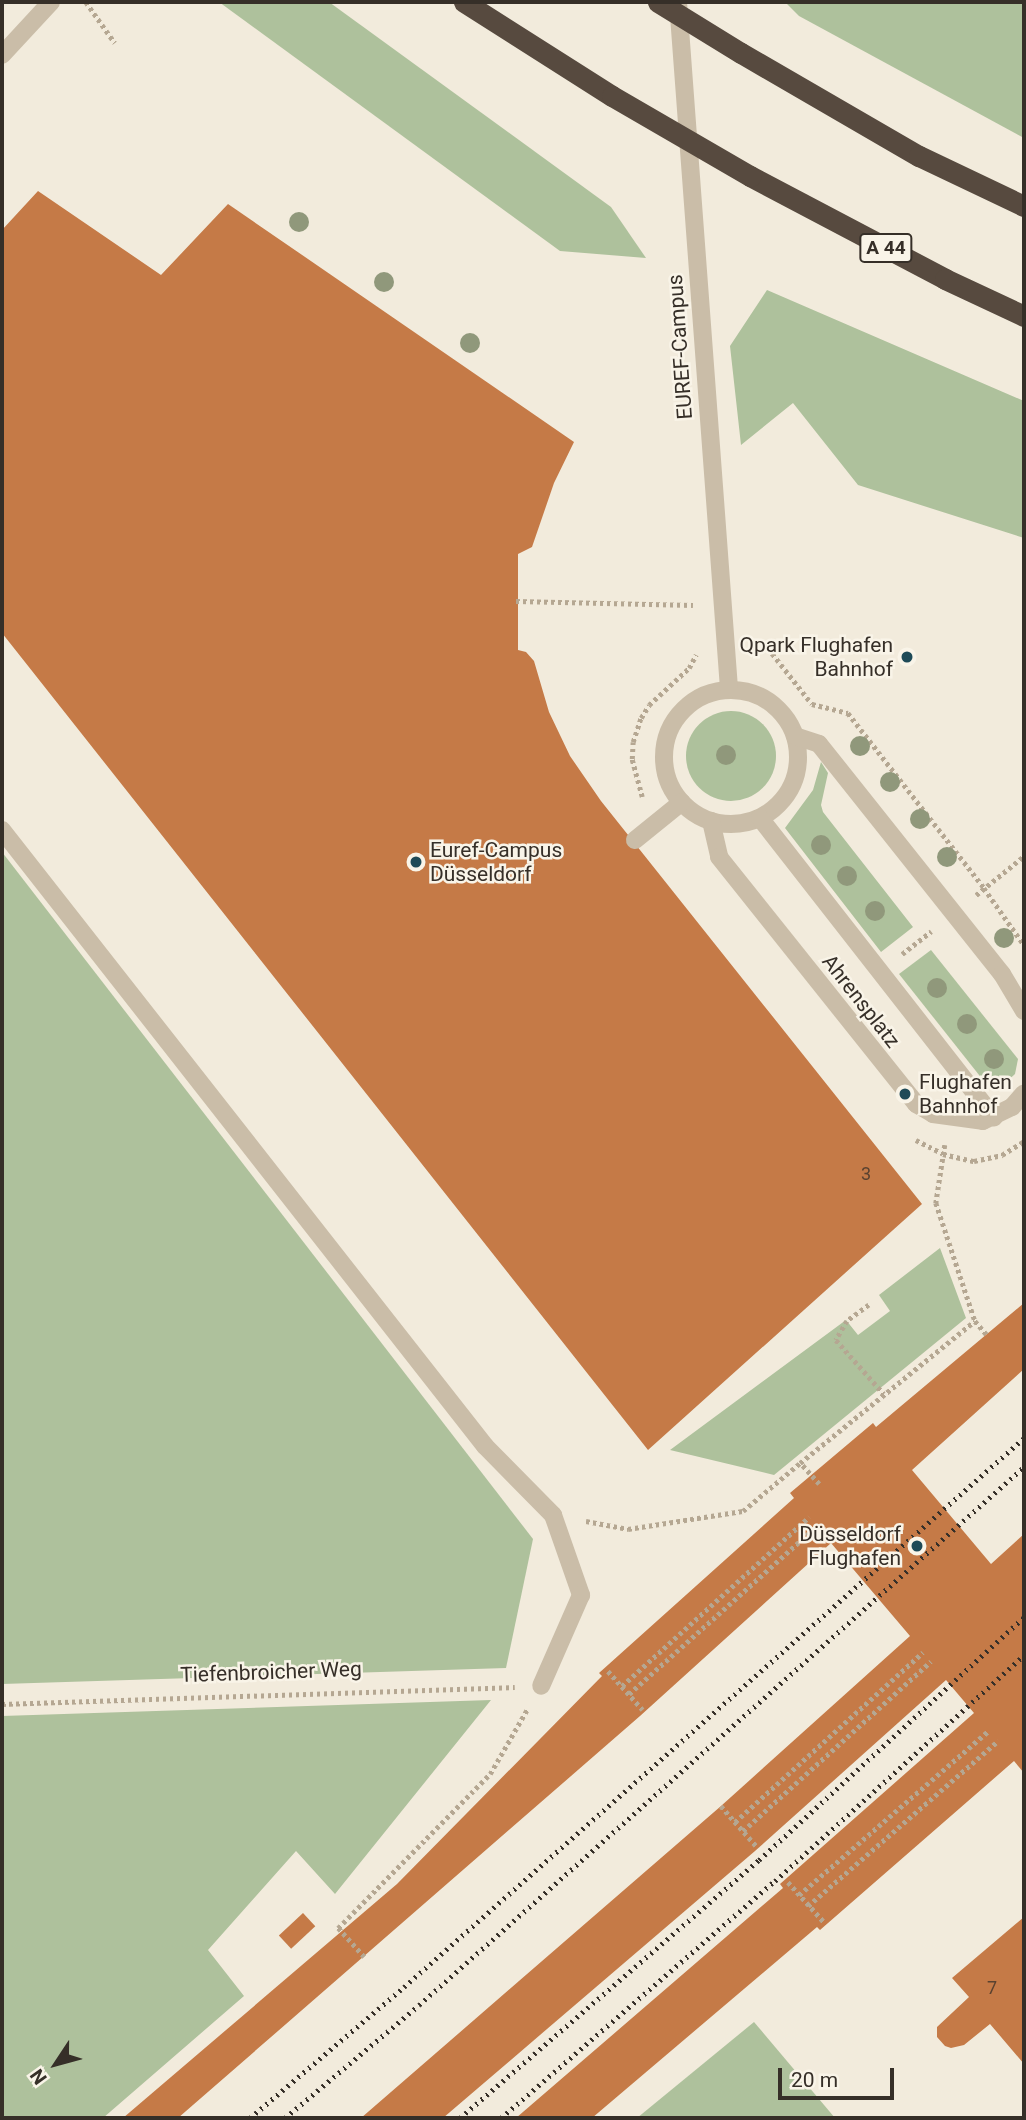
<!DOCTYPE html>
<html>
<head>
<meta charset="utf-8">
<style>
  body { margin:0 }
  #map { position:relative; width:1026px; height:2120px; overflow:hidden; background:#f2ebdc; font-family:Roboto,sans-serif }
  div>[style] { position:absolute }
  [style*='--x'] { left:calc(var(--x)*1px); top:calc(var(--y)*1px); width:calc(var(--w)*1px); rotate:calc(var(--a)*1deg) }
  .green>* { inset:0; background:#aec19c }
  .round { border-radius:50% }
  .building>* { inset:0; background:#c57a47; transform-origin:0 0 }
  .path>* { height:4.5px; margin-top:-2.25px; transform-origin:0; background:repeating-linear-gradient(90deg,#b5a792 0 3.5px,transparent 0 7px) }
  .service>* { height:18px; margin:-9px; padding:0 9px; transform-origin:9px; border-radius:9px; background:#cabda8 }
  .service>.ring { margin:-9px; padding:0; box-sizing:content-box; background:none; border:18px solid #cabda8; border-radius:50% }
  .minor>* { height:18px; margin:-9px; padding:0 9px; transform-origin:9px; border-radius:9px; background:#cabda8 }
  .motorway>* { height:21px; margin:-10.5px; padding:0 10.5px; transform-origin:10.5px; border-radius:10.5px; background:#574a3f }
  .rail>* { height:5px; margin-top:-2.5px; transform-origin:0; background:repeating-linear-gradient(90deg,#362f28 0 2px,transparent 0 7px) }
  .motorway-bridge>* { height:21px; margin:-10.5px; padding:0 10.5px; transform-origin:10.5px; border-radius:10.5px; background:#574a3f }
  .trees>* { width:20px; height:20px; margin:-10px; border-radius:50%; background:#90987b }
  .dots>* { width:19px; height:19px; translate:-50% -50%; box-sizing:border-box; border:4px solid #f9f4e8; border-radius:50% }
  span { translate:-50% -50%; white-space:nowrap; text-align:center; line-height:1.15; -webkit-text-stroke:5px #f9f4e8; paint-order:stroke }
  .number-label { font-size:18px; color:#5a4230 }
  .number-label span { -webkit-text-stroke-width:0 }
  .shield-label span { padding:2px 5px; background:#f9f4e8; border:2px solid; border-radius:5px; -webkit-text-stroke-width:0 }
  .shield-label { font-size:19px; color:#362f28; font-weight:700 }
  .street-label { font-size:21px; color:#362f28 }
  .poi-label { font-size:21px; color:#362f28 }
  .right { translate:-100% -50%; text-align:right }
  .left { translate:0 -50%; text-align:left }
  .frame { position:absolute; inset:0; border:4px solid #362f28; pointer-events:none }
  .north { position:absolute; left:21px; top:2029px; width:70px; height:70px; -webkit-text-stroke:5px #f9f4e8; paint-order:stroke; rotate:234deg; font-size:19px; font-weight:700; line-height:28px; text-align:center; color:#362f28 }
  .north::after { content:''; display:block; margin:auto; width:24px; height:32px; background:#362f28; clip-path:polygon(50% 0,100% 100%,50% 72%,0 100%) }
  .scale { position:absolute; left:778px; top:2068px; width:116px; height:32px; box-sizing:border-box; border:4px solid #362f28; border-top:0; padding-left:9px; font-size:21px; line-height:24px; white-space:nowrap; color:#362f28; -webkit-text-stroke:5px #f9f4e8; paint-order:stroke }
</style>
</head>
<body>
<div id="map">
  <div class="green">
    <i style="clip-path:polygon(219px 2px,329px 2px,611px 207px,646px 258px,560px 251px)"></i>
    <i style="clip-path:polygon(785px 2px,1024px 2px,1024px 138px,799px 16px)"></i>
    <i style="clip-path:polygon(767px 290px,1024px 401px,1024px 538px,858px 485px,793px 403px,741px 445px,730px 346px)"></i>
    <i class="round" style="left:686px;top:711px;width:90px;height:90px"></i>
    <i style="clip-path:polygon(821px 762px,828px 773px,821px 805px,823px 812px,913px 927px,881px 952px,785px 828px,813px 790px)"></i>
    <i style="clip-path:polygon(2px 852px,533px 1539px,506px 1668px,2px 1684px)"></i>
    <i style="clip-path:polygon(931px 950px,1018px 1059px,1015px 1074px,1003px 1085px,991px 1086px,983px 1080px,899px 974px)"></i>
    <i style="clip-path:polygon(940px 1248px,966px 1318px,774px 1475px,670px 1450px,846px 1320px,858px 1335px,890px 1311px,879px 1295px)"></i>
    <i style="clip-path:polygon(491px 1700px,335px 1894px,296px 1851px,208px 1950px,244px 1996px,103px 2118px,2px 2118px,2px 1716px)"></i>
    <i style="clip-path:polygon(754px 2022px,835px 2118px,637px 2118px)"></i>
  </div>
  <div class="building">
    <i style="clip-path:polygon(38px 191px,161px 275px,228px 204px,574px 442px,554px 483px,532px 547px,518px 554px,518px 650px,526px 652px,534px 661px,549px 712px,570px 756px,601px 801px,922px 1204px,648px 1450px,2px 633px,2px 230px)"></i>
    <i style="clip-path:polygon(1024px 1303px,1024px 1369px,912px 1470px,991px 1564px,1024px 1534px,1024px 1773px,1014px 1761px,820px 1930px,817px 1927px,592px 2118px,516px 2118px,783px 1888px,780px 1884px,974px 1713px,946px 1680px,755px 1851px,443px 2118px,361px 2118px,721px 1806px,910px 1636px,831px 1543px,640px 1716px,178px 2118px,123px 2118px,397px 1884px,602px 1676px,599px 1673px,794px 1498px,790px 1493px,873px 1423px,876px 1427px)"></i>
    <i style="left:303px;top:1913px;width:18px;height:33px;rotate:47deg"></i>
    <i style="clip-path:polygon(1024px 1917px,1024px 2064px,990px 2024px,964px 2045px,951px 2048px,945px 2046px,937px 2037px,937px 2027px,969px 1997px,952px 1978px)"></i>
  </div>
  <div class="path">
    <i style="--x:86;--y:2;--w:50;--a:54.7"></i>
    <i style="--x:516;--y:601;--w:177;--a:1.3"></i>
    <i style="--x:754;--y:648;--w:14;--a:0"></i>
    <i style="--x:768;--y:648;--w:71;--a:51.8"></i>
    <i style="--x:812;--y:704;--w:37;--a:14"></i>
    <i style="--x:848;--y:713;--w:222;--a:52.1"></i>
    <i style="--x:984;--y:888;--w:70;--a:54.9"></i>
    <i style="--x:642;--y:797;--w:39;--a:-105"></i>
    <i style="--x:632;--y:759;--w:17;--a:-87"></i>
    <i style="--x:633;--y:742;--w:25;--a:-72"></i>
    <i style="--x:641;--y:718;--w:15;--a:-58"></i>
    <i style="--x:649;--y:705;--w:54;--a:-42.8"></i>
    <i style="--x:689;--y:668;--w:15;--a:-62"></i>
    <i style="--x:976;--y:895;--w:62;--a:-39.1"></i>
    <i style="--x:902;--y:954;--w:37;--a:-38"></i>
    <i style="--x:916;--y:1140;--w:30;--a:27"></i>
    <i style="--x:943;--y:1154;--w:32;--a:13"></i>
    <i style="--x:974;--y:1161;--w:29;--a:-12"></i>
    <i style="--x:1002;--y:1155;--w:26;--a:-32"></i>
    <i style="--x:945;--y:1145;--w:59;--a:98.8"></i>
    <i style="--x:936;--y:1203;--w:124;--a:71.7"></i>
    <i style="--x:975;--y:1321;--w:18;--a:49"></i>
    <i style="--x:869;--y:1305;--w:27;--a:144"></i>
    <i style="--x:847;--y:1321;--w:22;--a:120"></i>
    <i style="--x:836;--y:1340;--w:72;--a:48.4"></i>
    <i style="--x:819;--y:1484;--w:28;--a:-132"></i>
    <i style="--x:800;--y:1463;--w:225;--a:-39.1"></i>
    <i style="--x:586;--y:1521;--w:43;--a:10.8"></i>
    <i style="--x:628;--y:1529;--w:116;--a:-8.9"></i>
    <i style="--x:743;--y:1511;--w:75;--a:-40.1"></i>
    <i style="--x:608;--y:1671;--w:52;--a:48.1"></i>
    <i style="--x:622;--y:1686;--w:252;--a:-42.1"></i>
    <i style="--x:629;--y:1694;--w:252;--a:-41.8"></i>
    <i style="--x:2;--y:1704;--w:513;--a:-1.9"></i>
    <i style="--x:721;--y:1806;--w:56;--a:48.6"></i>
    <i style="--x:735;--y:1822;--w:253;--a:-42.1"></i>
    <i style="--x:743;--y:1831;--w:253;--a:-42.1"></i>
    <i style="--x:788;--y:1882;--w:54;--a:48"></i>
    <i style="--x:799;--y:1895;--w:250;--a:-40.9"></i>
    <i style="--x:808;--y:1906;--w:252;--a:-41"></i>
    <i style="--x:364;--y:1957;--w:39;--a:-132"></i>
    <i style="--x:338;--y:1928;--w:216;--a:-45.4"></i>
    <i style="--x:490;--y:1774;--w:76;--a:-60.1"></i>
  </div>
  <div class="service">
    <i style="--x:2;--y:55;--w:72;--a:-47.2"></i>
    <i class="ring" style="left:664px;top:690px;width:116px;height:116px"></i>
    <i style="--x:795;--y:736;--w:25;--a:18"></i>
    <i style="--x:819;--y:744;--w:294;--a:51.5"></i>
    <i style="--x:1002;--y:974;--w:43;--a:59.3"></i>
    <i style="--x:760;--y:818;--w:380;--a:52"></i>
    <i style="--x:711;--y:821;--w:37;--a:77"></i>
    <i style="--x:719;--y:857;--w:316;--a:51.4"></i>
    <i style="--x:916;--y:1104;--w:20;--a:30"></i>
    <i style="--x:933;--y:1114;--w:50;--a:8"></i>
    <i style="--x:983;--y:1121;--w:32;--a:-26"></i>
    <i style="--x:1012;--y:1107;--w:18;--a:-49"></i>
    <i style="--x:2;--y:830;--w:783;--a:51.9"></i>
    <i style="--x:485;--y:1446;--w:97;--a:45.4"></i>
    <i style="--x:553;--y:1515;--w:85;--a:70.7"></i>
    <i style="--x:581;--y:1595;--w:99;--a:113.7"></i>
    <i style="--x:635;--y:840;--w:60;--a:-39"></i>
  </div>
  <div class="minor">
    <i style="--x:678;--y:2;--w:689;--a:85.75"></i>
  </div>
  <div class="motorway">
    <i style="--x:464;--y:2;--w:175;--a:32.4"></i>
    <i style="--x:741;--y:53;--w:206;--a:30.1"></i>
    <i style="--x:919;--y:156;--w:116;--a:25.5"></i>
    <i style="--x:750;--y:176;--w:221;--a:27.8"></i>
    <i style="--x:945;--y:279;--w:87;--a:25.1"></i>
  </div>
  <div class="rail">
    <i style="--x:250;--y:2118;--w:202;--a:-40.4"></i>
    <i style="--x:404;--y:1987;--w:828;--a:-41.52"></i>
    <i style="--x:285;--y:2118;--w:175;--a:-40.1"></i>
    <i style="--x:419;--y:2005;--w:810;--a:-41.65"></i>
    <i style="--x:460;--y:2118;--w:395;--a:-40.8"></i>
    <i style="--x:759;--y:1860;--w:360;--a:-42.5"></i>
    <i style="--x:501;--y:2118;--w:362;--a:-40.9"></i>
    <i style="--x:775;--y:1881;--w:336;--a:-42.2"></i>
  </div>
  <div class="motorway-bridge">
    <i style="--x:658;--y:2;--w:97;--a:31.6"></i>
    <i style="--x:612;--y:96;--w:160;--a:30.1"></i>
  </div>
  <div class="trees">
    <i style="left:299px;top:222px"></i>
    <i style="left:384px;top:282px"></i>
    <i style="left:470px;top:343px"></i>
    <i style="left:860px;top:746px"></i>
    <i style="left:726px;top:755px"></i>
    <i style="left:890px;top:782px"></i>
    <i style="left:920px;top:819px"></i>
    <i style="left:821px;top:845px"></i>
    <i style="left:947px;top:857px"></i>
    <i style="left:847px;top:876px"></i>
    <i style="left:875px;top:911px"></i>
    <i style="left:1004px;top:938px"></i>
    <i style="left:937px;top:988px"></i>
    <i style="left:967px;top:1024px"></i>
    <i style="left:994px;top:1059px"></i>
  </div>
  <div class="dots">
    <i style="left:907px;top:657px;background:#1e4a57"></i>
    <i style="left:416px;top:862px;background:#1e4a57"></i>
    <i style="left:905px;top:1094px;background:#1e4a57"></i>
    <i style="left:917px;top:1546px;background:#1e4a57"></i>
  </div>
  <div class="number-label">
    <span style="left:866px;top:1174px">3</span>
    <span style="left:992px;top:1988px">7</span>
  </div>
  <div class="shield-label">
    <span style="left:886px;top:248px">A 44</span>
  </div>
  <div class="street-label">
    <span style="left:680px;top:347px;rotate:-94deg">EUREF-Campus</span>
    <span style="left:861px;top:1001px;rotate:52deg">Ahrensplatz</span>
    <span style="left:271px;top:1672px;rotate:-2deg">Tiefenbroicher Weg</span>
  </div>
  <div class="poi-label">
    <span class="right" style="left:893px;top:657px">Qpark Flughafen<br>Bahnhof</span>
    <span class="left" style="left:430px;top:862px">Euref-Campus<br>Düsseldorf</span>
    <span class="left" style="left:919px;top:1094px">Flughafen<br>Bahnhof</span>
    <span class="right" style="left:901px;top:1546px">Düsseldorf<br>Flughafen</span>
  </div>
  <div class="frame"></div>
  <div class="north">N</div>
  <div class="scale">20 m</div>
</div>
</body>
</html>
